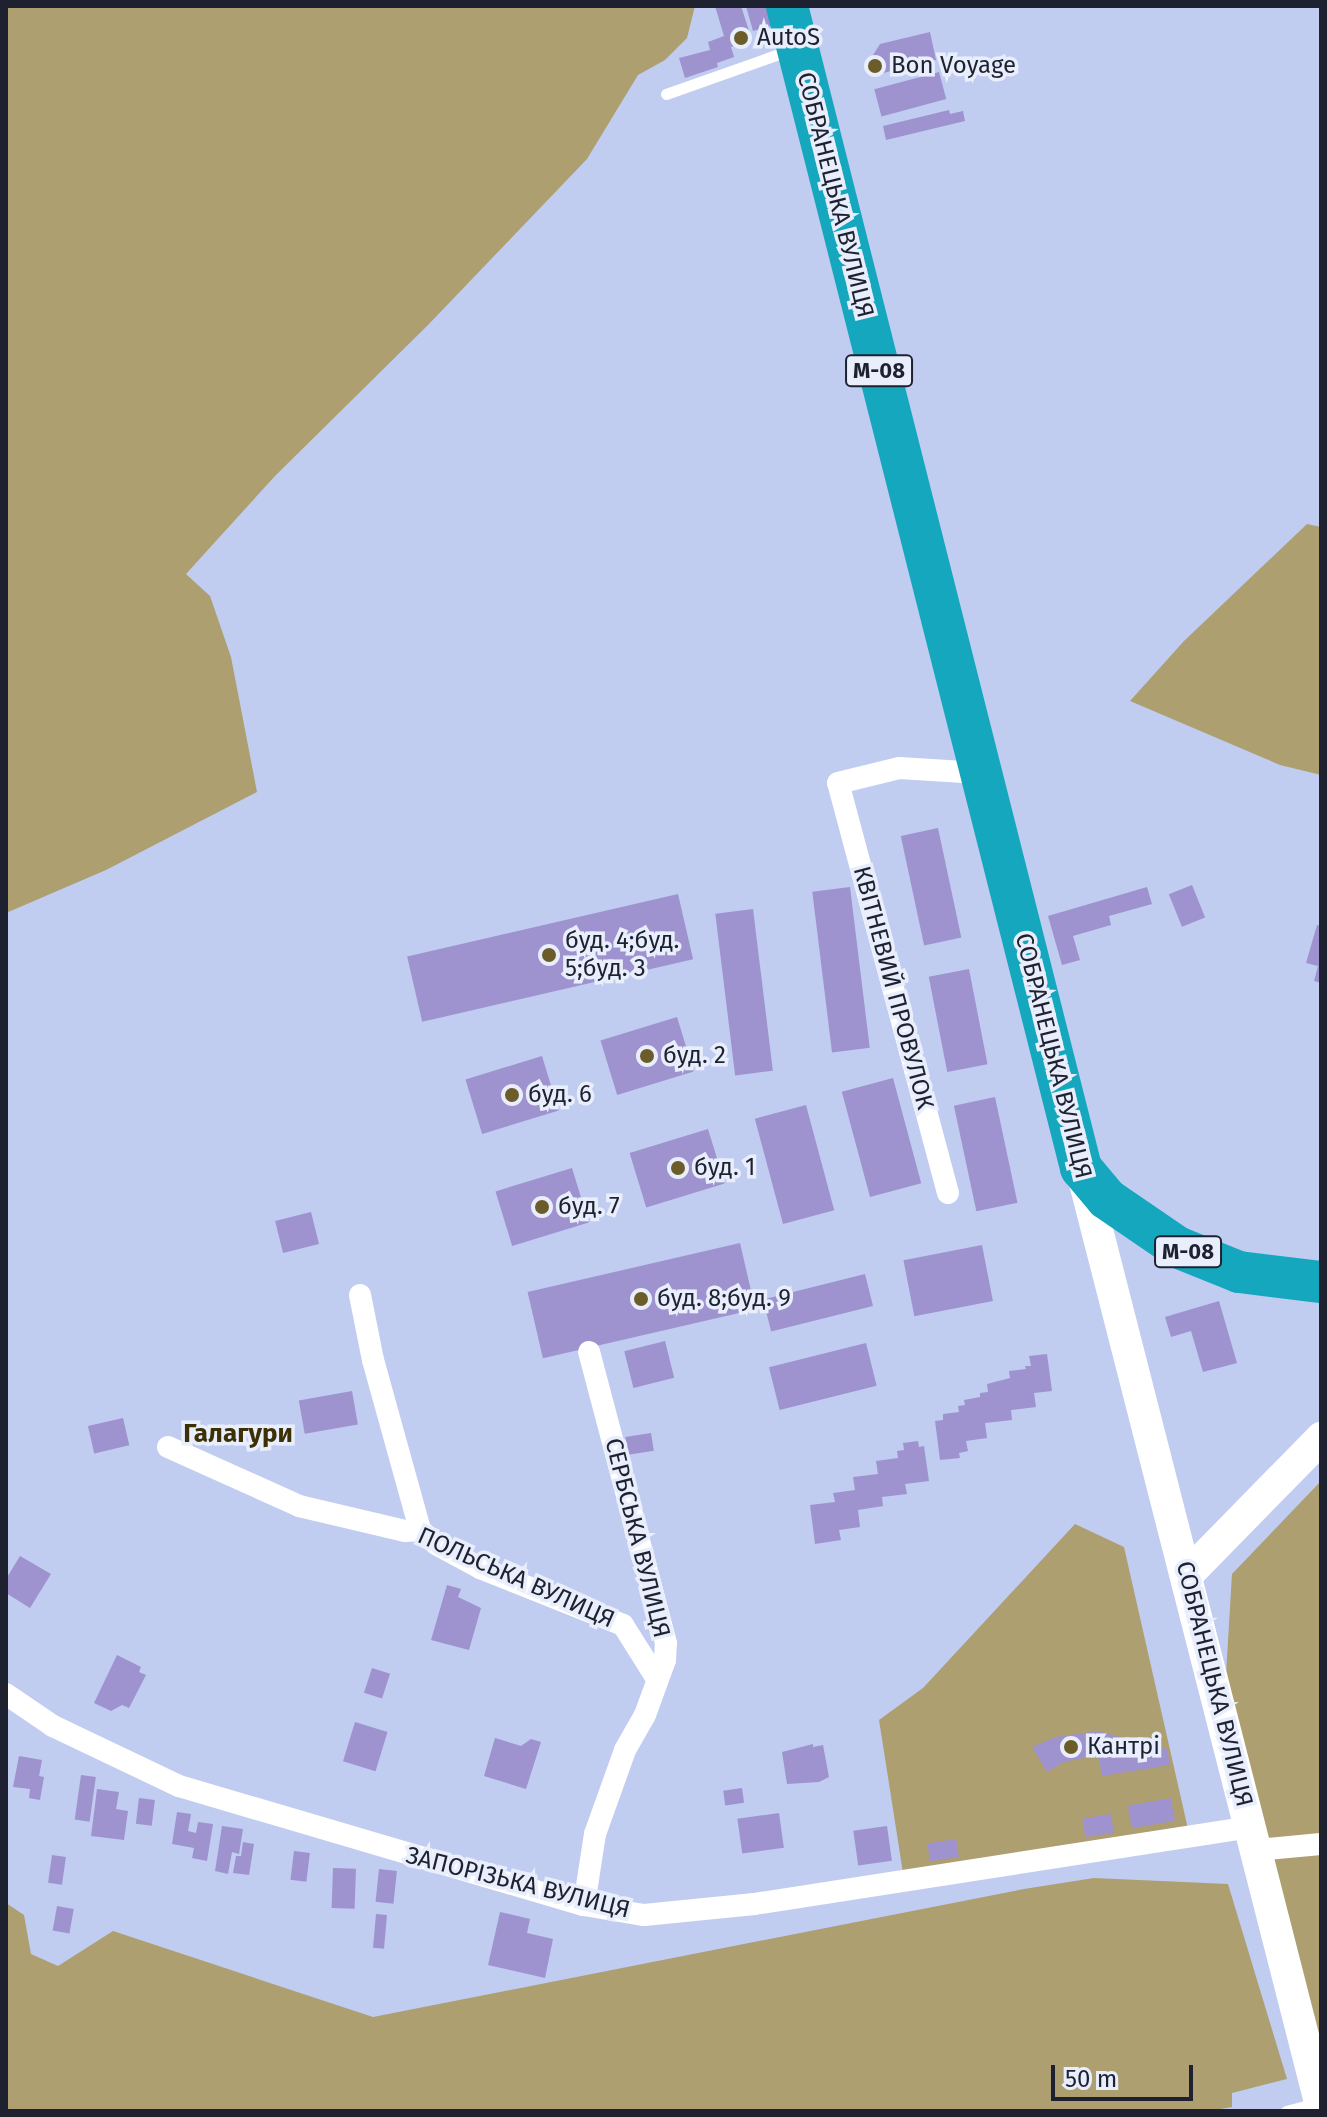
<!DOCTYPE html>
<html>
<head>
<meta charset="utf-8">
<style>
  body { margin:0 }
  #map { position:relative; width:1327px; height:2117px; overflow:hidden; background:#c1ccf1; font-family:"Fira Sans",sans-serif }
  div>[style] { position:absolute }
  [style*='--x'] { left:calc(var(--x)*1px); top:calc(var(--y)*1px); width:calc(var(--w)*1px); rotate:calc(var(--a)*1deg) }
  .green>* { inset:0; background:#ad9f70 }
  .building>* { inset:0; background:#9e92cf; transform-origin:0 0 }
  .lane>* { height:11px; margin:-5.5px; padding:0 5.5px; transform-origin:5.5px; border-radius:5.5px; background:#fff }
  .street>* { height:22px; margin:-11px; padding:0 11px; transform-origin:11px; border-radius:11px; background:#fff }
  .secondary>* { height:32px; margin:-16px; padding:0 16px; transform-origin:16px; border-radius:16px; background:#fff }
  .highway>* { height:42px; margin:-21px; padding:0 21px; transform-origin:21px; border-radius:21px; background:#15a7be }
  .dots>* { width:22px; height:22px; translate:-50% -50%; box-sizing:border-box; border:4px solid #e9eefd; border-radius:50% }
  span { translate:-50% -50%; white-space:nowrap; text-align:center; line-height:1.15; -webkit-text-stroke:7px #e9eefd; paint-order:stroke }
  .shield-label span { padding:2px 6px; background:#e9eefd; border:2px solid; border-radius:6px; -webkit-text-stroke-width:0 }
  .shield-label { font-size:22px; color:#1e2230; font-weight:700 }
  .poi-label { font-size:24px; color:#1e2230 }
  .left { translate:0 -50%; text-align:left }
  .street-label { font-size:24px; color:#1e2230 }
  .neighbourhood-label { font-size:26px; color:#3c3005; font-weight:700 }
  .frame { position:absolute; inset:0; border:8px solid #1e2230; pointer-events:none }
  .scale { position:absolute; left:1051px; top:2065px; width:142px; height:36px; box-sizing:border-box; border:4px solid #1e2230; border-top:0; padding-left:10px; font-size:24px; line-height:28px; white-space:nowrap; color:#1e2230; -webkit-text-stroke:6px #e9eefd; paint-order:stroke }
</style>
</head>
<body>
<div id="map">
  <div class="green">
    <i style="clip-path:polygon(6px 6px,695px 6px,687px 38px,665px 60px,638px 75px,587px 159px,428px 325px,275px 476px,186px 574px,210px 596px,231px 657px,257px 792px,106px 870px,6px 913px)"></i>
    <i style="clip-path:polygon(1307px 524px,1321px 527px,1321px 775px,1280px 765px,1130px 701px,1184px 641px)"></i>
    <i style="clip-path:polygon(1321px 1481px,1321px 2058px,1226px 1675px,1232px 1574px)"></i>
    <i style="clip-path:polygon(1075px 1524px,1124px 1547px,1188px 1829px,903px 1873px,879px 1720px,923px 1688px)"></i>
    <i style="clip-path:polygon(1094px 1878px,1228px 1884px,1287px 2079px,1232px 2093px,1232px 2107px,1209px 2111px,6px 2111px,6px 1903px,24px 1915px,31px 1954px,58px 1966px,113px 1931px,373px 2017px,1024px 1889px)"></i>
  </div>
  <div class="building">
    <i style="clip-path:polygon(715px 6px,741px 6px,752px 40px,731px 47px,734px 57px,717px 63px,718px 67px,685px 78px,679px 58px,710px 50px,708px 42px,724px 36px)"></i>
    <i style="clip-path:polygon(746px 6px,769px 6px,775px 25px,753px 31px)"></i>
    <i style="clip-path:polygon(930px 32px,936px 60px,871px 76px,868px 63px,880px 44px)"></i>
    <i style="left:939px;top:72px;width:28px;height:67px;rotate:75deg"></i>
    <i style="clip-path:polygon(949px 110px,950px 114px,963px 111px,965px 121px,886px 140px,883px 126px)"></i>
    <i style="left:938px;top:828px;width:112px;height:38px;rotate:78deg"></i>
    <i style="left:1192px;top:885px;width:35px;height:25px;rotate:68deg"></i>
    <i style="left:850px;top:887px;width:162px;height:38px;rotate:83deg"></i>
    <i style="clip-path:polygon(1147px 887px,1152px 904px,1109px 916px,1111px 925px,1073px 936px,1080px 960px,1062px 965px,1048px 916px)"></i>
    <i style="left:678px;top:894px;width:67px;height:278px;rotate:77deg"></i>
    <i style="left:753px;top:909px;width:163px;height:38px;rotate:83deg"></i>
    <i style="clip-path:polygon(1317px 925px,1321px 926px,1321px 983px,1314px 981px,1318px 966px,1306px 963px)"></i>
    <i style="left:969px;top:969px;width:97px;height:41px;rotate:79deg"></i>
    <i style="left:677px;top:1017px;width:57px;height:80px;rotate:73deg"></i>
    <i style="left:542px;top:1056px;width:57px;height:80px;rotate:73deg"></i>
    <i style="left:893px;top:1078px;width:109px;height:53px;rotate:75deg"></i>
    <i style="left:995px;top:1097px;width:108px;height:42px;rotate:78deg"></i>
    <i style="left:806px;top:1105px;width:109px;height:53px;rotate:75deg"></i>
    <i style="left:708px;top:1129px;width:57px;height:82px;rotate:73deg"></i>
    <i style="left:572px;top:1168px;width:57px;height:80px;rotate:73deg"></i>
    <i style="left:311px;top:1212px;width:33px;height:37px;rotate:76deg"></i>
    <i style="left:740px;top:1243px;width:68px;height:218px;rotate:77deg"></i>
    <i style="left:982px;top:1245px;width:57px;height:80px;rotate:79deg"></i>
    <i style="left:865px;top:1274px;width:33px;height:105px;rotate:76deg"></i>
    <i style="clip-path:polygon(1219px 1301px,1237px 1363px,1203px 1372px,1191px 1331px,1171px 1337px,1165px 1317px)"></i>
    <i style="left:665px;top:1341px;width:38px;height:42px;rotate:76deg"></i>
    <i style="left:866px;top:1343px;width:44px;height:100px;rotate:76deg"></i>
    <i style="clip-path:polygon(1047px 1354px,1052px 1391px,1034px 1393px,1036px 1407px,1011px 1410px,1012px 1420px,985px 1423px,987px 1438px,966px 1441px,968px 1451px,959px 1453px,960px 1458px,940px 1460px,935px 1421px,943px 1420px,943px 1414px,959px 1412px,958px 1406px,965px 1405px,964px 1400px,980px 1397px,980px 1393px,988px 1392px,987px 1384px,1010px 1378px,1009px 1371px,1026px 1369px,1025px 1366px,1031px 1366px,1029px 1356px)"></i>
    <i style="left:352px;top:1391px;width:34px;height:54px;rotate:80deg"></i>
    <i style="left:123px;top:1418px;width:28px;height:36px;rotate:77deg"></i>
    <i style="left:651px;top:1433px;width:18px;height:26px;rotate:81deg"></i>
    <i style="clip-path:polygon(918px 1441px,919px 1447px,924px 1446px,929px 1481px,905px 1484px,907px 1494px,882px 1497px,883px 1506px,858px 1510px,860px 1527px,839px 1530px,841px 1540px,815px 1544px,810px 1505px,835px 1502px,833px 1493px,855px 1490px,853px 1477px,878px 1474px,876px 1461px,898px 1458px,897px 1451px,904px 1450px,903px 1443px)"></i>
    <i style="clip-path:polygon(20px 1556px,51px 1574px,30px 1608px,6px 1593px,6px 1579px)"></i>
    <i style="clip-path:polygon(447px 1585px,461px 1589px,458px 1597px,481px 1608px,469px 1650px,431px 1640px)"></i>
    <i style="clip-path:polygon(117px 1655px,141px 1667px,139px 1672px,146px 1675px,129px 1708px,122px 1705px,111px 1711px,94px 1703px)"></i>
    <i style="left:372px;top:1668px;width:19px;height:26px;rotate:18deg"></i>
    <i style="left:355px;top:1722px;width:34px;height:41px;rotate:17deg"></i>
    <i style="clip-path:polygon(1097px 1731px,1167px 1749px,1170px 1765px,1102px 1776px,1098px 1755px,1064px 1762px,1047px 1772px,1032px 1747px,1056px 1737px)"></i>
    <i style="clip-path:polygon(495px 1738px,521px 1746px,531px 1739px,541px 1742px,526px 1789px,484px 1776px)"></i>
    <i style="clip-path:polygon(813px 1744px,813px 1747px,823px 1745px,829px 1777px,819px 1782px,787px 1784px,782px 1752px)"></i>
    <i style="clip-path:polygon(19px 1756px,42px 1760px,39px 1776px,44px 1777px,40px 1800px,29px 1798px,30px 1789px,13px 1787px)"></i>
    <i style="left:81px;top:1775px;width:15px;height:45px;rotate:8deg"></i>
    <i style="left:742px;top:1788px;width:15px;height:19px;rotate:82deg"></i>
    <i style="clip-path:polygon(97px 1789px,119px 1792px,116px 1809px,128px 1811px,124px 1840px,91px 1836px)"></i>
    <i style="left:139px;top:1798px;width:16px;height:26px;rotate:7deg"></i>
    <i style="left:1171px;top:1798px;width:23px;height:44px;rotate:80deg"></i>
    <i style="clip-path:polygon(177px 1812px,191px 1814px,188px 1831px,196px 1833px,198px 1822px,213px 1824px,207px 1861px,192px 1858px,194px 1848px,172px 1844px)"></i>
    <i style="left:779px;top:1813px;width:35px;height:42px;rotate:82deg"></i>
    <i style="left:1111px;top:1814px;width:19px;height:29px;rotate:81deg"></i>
    <i style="clip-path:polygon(222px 1826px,243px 1829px,239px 1854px,232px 1852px,228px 1874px,215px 1871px)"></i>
    <i style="left:887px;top:1826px;width:35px;height:34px;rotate:82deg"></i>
    <i style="left:956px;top:1839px;width:18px;height:29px;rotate:81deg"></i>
    <i style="clip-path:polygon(243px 1842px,254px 1844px,249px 1875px,233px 1873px,236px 1856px,241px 1856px)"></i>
    <i style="left:294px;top:1851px;width:16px;height:29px;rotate:7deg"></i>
    <i style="left:52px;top:1855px;width:14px;height:28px;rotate:8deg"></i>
    <i style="left:333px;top:1868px;width:23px;height:40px;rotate:2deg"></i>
    <i style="left:379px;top:1869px;width:18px;height:33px;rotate:6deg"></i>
    <i style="left:57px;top:1906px;width:17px;height:25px;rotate:10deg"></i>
    <i style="clip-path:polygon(500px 1912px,530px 1919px,527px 1933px,553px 1939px,545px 1978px,488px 1965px)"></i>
    <i style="left:376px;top:1914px;width:11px;height:34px;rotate:5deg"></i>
  </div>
  <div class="lane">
    <i style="--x:666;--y:94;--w:132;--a:-19.5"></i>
    <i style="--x:1286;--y:2111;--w:34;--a:-15"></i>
  </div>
  <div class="street">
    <i style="--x:948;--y:1193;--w:424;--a:-105"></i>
    <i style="--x:838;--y:783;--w:63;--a:-13.8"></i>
    <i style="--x:899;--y:768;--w:81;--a:3.5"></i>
    <i style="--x:360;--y:1295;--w:66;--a:78.7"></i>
    <i style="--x:373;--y:1360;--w:176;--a:74.5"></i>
    <i style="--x:168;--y:1447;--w:144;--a:24.2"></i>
    <i style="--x:299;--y:1506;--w:109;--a:13.3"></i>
    <i style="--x:405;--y:1531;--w:15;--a:-4"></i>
    <i style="--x:420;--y:1530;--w:21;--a:41"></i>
    <i style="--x:436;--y:1544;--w:50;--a:28.6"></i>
    <i style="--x:480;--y:1568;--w:154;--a:21.7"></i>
    <i style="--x:623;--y:1625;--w:64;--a:57.8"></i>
    <i style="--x:6;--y:1694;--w:57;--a:34.2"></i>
    <i style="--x:53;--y:1726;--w:140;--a:25.5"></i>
    <i style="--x:179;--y:1786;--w:422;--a:16.4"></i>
    <i style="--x:584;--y:1905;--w:61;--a:9.5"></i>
    <i style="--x:644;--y:1915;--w:111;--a:-5.7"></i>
    <i style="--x:754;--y:1904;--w:502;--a:-8.82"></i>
    <i style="--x:1256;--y:1850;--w:65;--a:-5.3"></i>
    <i style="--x:584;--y:1905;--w:72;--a:-81.2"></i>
    <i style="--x:595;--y:1834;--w:89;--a:-70.3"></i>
    <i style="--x:625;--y:1750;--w:40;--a:-60.3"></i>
    <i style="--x:645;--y:1715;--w:59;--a:-70"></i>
    <i style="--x:665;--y:1660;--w:17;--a:-87"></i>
    <i style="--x:666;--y:1643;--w:301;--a:-104.8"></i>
  </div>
  <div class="secondary">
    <i style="--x:1082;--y:1171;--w:965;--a:75.66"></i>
    <i style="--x:1187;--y:1575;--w:192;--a:-45.6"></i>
  </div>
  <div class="highway">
    <i style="--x:787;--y:6;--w:1199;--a:75.8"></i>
    <i style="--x:1081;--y:1168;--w:40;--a:50"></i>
    <i style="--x:1107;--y:1199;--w:85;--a:34.4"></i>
    <i style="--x:1177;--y:1247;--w:67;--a:22"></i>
    <i style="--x:1239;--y:1272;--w:83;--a:7"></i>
  </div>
  <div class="dots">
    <i style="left:741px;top:38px;background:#6b5c29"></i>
    <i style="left:875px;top:66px;background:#6b5c29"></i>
    <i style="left:549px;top:955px;background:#6b5c29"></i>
    <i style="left:647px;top:1056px;background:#6b5c29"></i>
    <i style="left:512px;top:1095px;background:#6b5c29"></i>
    <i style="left:678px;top:1168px;background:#6b5c29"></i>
    <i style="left:542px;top:1207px;background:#6b5c29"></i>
    <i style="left:641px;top:1299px;background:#6b5c29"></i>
    <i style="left:1071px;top:1747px;background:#6b5c29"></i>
  </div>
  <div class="shield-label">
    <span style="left:879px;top:371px">М-08</span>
    <span style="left:1188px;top:1252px">М-08</span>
  </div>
  <div class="poi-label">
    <span class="left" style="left:757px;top:38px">AutoS</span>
    <span class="left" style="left:891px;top:66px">Bon Voyage</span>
    <span class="left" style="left:565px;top:955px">буд. 4;буд.<br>5;буд. 3</span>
    <span class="left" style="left:663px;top:1056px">буд. 2</span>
    <span class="left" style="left:528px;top:1095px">буд. 6</span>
    <span class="left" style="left:694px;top:1168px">буд. 1</span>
    <span class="left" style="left:558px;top:1207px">буд. 7</span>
    <span class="left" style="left:657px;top:1299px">буд. 8;буд. 9</span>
    <span class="left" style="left:1087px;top:1747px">Кантрі</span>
  </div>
  <div class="street-label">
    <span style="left:835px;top:195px;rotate:76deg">СОБРАНЕЦЬКА ВУЛИЦЯ</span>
    <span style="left:893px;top:988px;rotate:75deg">КВІТНЕВИЙ ПРОВУЛОК</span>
    <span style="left:1053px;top:1056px;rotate:76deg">СОБРАНЕЦЬКА ВУЛИЦЯ</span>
    <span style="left:637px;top:1538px;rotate:76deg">СЕРБСЬКА ВУЛИЦЯ</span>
    <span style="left:516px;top:1578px;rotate:24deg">ПОЛЬСЬКА ВУЛИЦЯ</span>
    <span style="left:1214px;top:1684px;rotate:76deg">СОБРАНЕЦЬКА ВУЛИЦЯ</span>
    <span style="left:518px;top:1883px;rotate:14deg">ЗАПОРІЗЬКА ВУЛИЦЯ</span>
  </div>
  <div class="neighbourhood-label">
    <span style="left:238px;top:1434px">Галагури</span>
  </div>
  <div class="frame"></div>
  <div class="scale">50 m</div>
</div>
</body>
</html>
